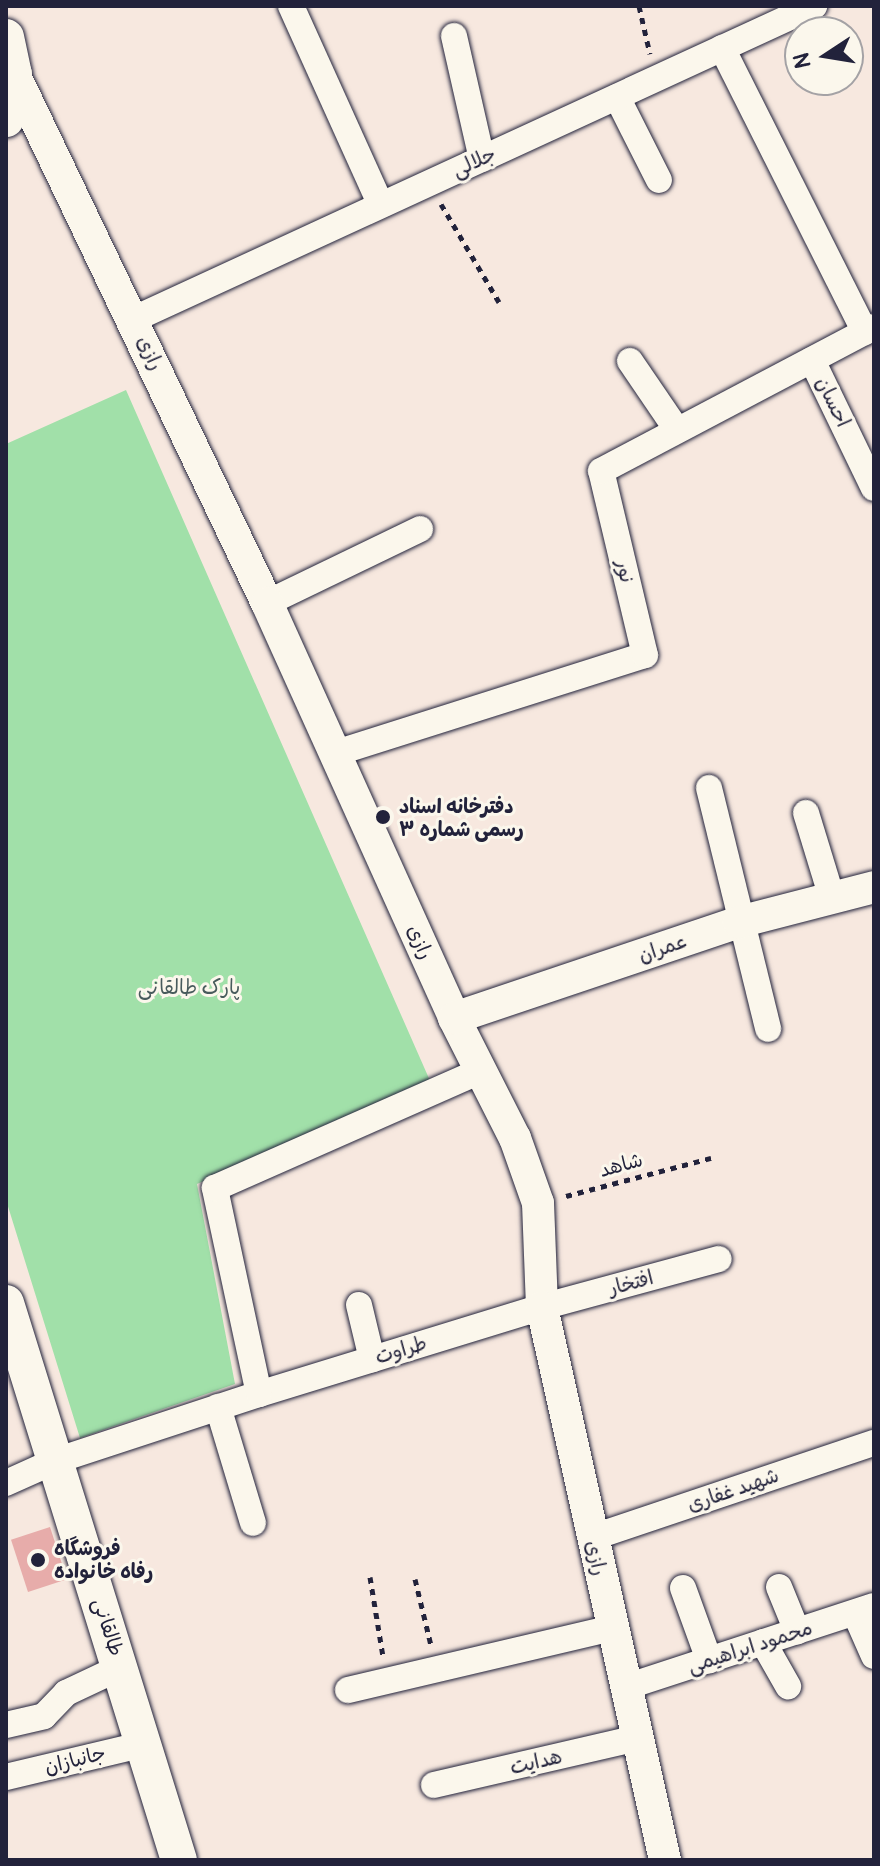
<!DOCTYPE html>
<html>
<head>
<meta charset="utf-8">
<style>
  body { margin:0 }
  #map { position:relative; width:880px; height:1866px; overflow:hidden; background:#f7e8df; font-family:Pangolin,"Playpen Sans Arabic",sans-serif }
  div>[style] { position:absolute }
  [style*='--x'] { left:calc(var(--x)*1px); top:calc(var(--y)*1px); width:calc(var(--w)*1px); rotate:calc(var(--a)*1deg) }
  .green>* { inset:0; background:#a1e0a9 }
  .building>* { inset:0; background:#e7acaa; transform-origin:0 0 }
  .path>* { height:5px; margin-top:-2.5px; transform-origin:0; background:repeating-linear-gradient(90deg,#22223b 0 6px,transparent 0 12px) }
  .roads { filter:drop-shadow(0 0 2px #22223b) drop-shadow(0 0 2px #22223b) }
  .minor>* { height:26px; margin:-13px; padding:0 13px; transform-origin:13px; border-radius:13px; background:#fbf7ec }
  .tertiary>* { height:32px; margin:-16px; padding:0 16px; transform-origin:16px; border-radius:16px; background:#fbf7ec }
  .secondary>* { height:36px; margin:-18px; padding:0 18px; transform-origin:18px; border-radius:18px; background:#fbf7ec }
  .dots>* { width:22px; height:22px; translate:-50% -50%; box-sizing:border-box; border:4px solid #fbf7ec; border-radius:50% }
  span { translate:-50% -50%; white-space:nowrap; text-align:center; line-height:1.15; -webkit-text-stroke:6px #fbf7ec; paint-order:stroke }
  .street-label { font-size:20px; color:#22223b }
  .poi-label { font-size:20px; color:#22223b; font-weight:700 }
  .left { translate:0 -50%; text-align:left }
  .park-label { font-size:20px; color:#485b5c }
  .frame { position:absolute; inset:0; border:8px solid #22223b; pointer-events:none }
  .north { position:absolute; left:784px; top:16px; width:80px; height:80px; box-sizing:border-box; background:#fbf7ec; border:2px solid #a4a2a5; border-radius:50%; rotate:258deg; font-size:22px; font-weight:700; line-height:32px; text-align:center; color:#22223b }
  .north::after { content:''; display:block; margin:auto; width:28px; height:36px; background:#22223b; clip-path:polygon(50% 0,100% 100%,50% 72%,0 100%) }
</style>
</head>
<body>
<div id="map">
  <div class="green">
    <i style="clip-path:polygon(126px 390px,431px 1083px,197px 1184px,235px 1384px,80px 1438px,6px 1200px,6px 444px)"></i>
  </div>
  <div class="building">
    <i style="left:50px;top:1527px;width:55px;height:41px;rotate:72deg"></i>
  </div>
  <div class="path">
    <i style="--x:639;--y:6;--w:49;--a:77.1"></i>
    <i style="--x:441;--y:204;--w:114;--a:59.4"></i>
    <i style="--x:566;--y:1196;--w:150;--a:-14.7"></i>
    <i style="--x:370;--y:1577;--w:80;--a:80.7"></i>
    <i style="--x:415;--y:1579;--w:68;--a:76.4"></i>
  </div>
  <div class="roads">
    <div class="minor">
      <i style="--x:291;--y:6;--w:218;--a:65.7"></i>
      <i style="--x:454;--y:36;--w:126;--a:77.2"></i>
      <i style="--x:722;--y:48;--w:318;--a:63.3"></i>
      <i style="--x:617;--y:97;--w:93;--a:63.2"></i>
      <i style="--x:134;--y:319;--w:749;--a:-24.72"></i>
      <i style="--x:812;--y:360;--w:142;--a:64.2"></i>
      <i style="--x:630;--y:361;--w:83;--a:55.7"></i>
      <i style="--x:267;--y:603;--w:170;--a:-25.8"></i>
      <i style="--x:336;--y:753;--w:324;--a:-17.6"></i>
      <i style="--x:645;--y:655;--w:189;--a:-103.4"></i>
      <i style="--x:601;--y:471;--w:309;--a:-27.8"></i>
      <i style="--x:709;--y:788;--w:248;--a:76.2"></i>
      <i style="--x:806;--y:813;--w:89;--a:73"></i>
      <i style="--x:359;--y:1305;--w:56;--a:76.5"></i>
      <i style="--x:259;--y:1394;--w:296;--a:-17.1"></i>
      <i style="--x:542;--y:1307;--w:183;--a:-15.2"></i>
      <i style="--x:218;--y:1407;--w:121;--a:73.2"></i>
      <i style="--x:6;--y:1483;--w:54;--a:-24.2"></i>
      <i style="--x:55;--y:1461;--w:215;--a:-18.2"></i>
      <i style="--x:259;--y:1394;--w:211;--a:-102.1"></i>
      <i style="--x:215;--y:1188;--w:292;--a:-23.8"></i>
      <i style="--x:591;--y:1538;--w:299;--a:-18.6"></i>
      <i style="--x:779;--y:1587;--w:48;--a:67.8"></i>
      <i style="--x:683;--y:1588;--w:77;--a:70.1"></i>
      <i style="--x:855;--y:1613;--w:47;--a:66.2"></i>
      <i style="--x:763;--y:1642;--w:51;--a:60.4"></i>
      <i style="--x:626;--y:1687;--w:261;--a:-18.1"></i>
      <i style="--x:348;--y:1690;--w:271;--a:-13.2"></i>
      <i style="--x:6;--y:1725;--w:39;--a:-13"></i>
      <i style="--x:44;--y:1716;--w:32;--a:-46"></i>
      <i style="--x:66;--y:1693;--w:61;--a:-25.3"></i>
      <i style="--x:6;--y:1777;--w:142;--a:-13.4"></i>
      <i style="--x:434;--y:1785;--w:208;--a:-13"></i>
    </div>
    <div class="tertiary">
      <i style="--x:14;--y:74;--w:586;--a:64.44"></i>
      <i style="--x:267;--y:603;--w:455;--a:65.7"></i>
      <i style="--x:454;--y:1018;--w:135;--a:63.1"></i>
      <i style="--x:515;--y:1138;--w:69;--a:70.5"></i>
      <i style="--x:538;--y:1203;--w:104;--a:87.8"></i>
      <i style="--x:542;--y:1307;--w:567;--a:77.46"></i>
      <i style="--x:454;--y:1018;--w:301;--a:-18.6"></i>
      <i style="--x:739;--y:922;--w:139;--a:-14.5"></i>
    </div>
    <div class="secondary">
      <i style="--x:6;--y:37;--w:38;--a:78"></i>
      <i style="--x:14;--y:74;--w:46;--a:100.1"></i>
      <i style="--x:6;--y:1303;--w:583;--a:72.75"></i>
    </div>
  </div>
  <div class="dots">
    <i style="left:383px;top:817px;background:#22223b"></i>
    <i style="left:38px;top:1560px;background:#22223b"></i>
  </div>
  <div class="street-label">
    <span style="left:474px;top:162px;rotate:-25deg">جلالی</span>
    <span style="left:150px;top:353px;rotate:65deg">رازی</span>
    <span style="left:833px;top:402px;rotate:64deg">احسان</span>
    <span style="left:625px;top:571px;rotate:77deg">نور</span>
    <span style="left:420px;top:942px;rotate:66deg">رازی</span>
    <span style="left:663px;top:948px;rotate:-19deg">عمران</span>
    <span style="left:621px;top:1165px;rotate:-15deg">شاهد</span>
    <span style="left:631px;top:1283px;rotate:-15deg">افتخار</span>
    <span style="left:401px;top:1350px;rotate:-17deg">طراوت</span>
    <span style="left:733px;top:1490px;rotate:-19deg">شهید غفاری</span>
    <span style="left:596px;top:1558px;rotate:77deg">رازی</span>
    <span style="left:108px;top:1627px;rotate:72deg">طالقانی</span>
    <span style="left:750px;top:1647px;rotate:-18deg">محمود ابراهیمی</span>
    <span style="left:75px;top:1760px;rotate:-14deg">جانبازان</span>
    <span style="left:536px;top:1762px;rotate:-13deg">هدایت</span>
  </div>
  <div class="poi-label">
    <span class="left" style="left:399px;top:818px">دفترخانه اسناد<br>رسمی شماره ۳</span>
    <span class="left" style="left:54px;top:1560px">فروشگاه<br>رفاه خانواده</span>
  </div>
  <div class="park-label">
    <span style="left:189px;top:987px">پارک طالقانی</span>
  </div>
  <div class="frame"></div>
  <div class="north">N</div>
</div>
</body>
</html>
